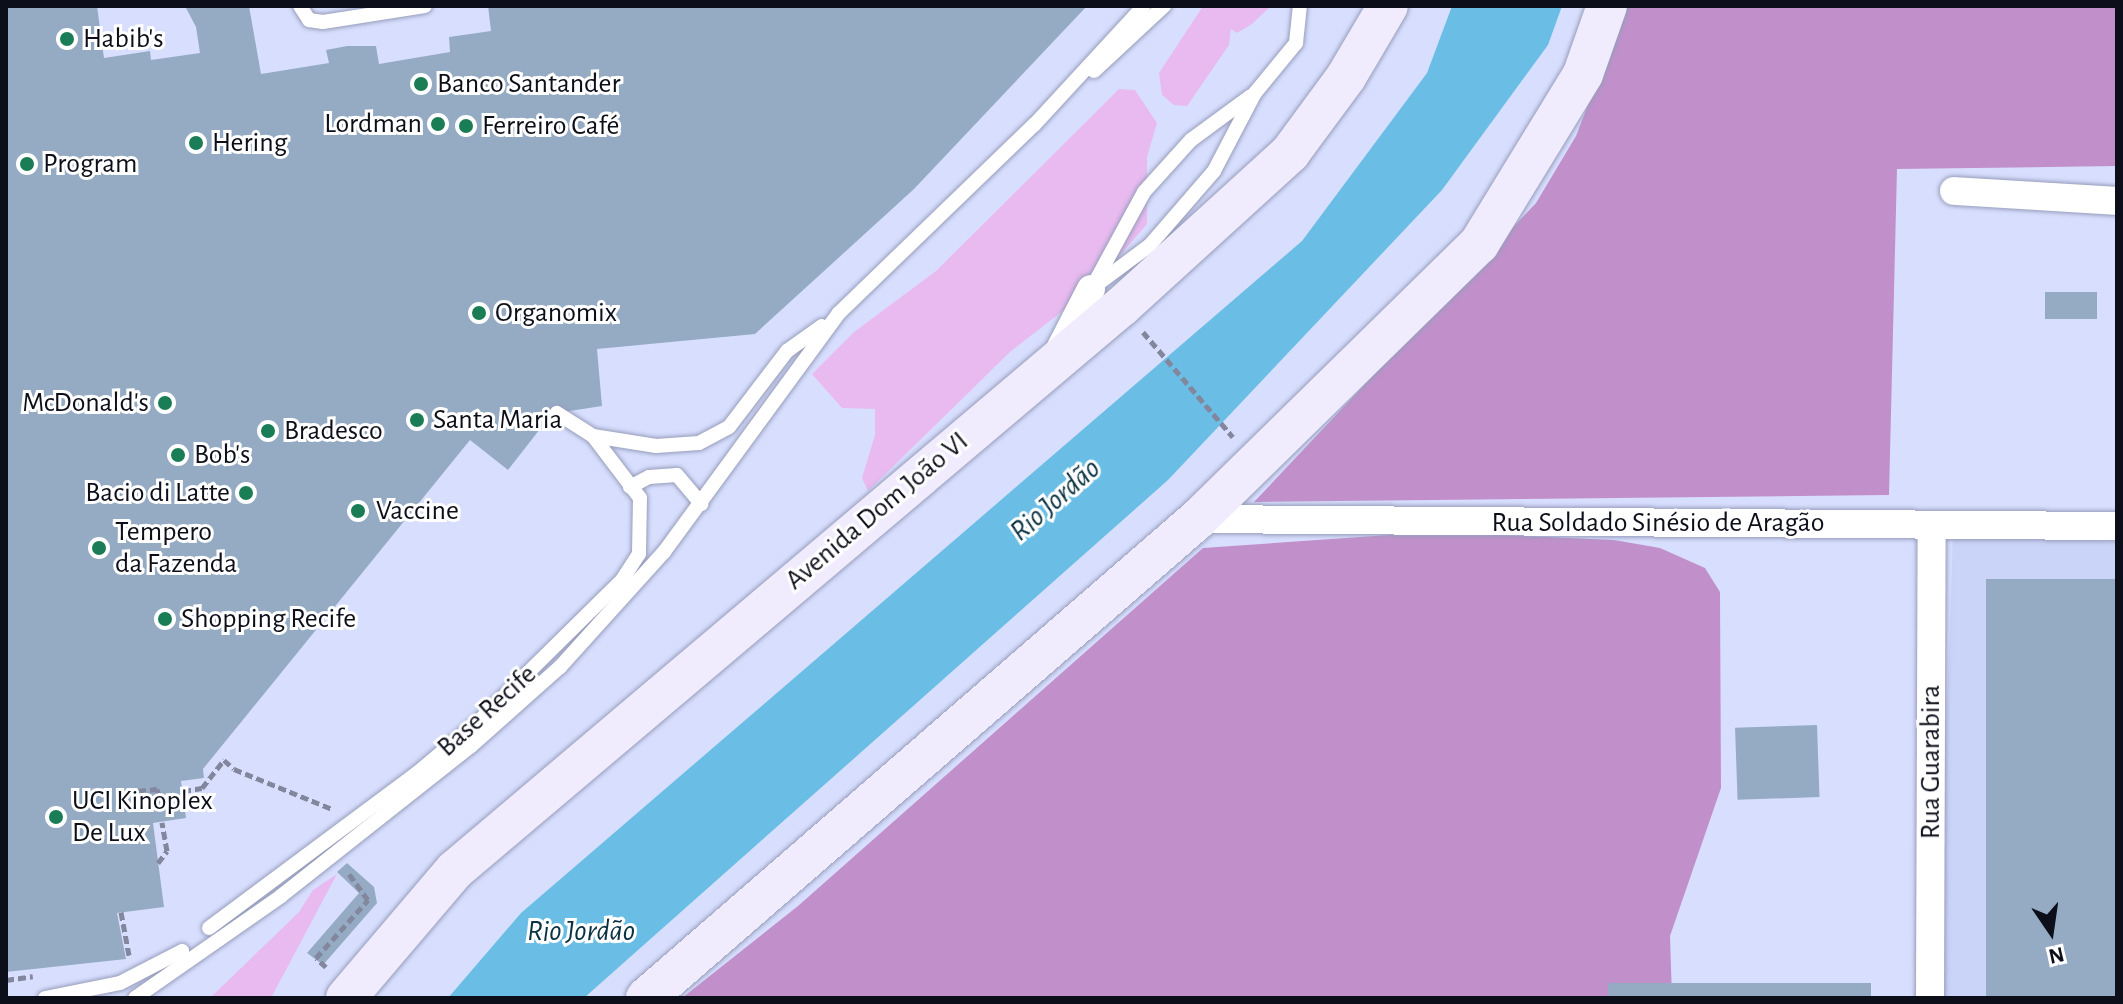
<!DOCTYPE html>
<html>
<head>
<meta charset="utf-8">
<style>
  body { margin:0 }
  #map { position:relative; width:2123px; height:1004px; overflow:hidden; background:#d8dffe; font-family:"Alegreya Sans",sans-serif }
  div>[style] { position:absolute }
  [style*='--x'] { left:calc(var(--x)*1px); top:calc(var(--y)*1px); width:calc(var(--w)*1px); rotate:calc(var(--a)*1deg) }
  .built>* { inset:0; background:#cad3f8; transform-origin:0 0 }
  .green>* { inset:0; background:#e8baf0 }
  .forest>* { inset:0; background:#c190cb }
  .water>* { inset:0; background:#6abee5 }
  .building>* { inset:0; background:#95abc4; transform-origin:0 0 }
  .path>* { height:5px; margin-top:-2.5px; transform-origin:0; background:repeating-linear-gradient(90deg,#82879d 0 8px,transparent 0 12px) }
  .roads { filter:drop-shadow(0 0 2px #979dbb) drop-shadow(0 0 2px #979dbb) }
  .lane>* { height:14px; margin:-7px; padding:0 7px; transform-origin:7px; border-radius:7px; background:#fff }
  .street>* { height:28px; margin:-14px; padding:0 14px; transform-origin:14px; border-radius:14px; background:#fff }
  .secondary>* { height:40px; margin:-20px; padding:0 20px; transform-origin:20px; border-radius:20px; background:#f1ecfd }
  .dots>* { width:22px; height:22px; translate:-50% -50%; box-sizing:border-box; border:4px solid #fff; border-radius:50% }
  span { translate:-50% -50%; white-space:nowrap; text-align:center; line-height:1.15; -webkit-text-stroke:6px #fff; paint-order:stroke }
  .poi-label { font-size:28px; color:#0c0e19 }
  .left { translate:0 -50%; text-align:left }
  .right { translate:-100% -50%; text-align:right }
  .street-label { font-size:28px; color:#0c0e19 }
  .water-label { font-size:30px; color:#0a3242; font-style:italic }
  .frame { position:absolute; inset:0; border:8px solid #0c0e19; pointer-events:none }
  .north { position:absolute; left:2011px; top:892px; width:80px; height:80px; -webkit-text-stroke:6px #fff; paint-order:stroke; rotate:167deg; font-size:22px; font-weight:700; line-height:32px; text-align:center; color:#0c0e19 }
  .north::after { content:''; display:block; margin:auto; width:28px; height:36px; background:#0c0e19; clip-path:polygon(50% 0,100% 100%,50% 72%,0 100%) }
</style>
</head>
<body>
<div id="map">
  <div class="built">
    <i style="left:1953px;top:536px;width:164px;height:462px;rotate:2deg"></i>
  </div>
  <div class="green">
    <i style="clip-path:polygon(1203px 6px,1271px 6px,1252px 24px,1237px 33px,1231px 29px,1229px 45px,1187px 106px,1174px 105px,1162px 95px,1159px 73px)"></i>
    <i style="clip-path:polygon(1119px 89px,1135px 90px,1157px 123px,1147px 157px,1147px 224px,1091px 289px,1010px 352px,868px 491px,862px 478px,875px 435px,875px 409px,842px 408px,812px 374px,854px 332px,936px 271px)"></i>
    <i style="clip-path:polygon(337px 874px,271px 998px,210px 998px,299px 912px,313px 890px)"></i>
  </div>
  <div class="forest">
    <i style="clip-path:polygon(1626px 6px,2117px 6px,2117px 166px,1897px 169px,1889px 495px,1254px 502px,1536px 203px,1576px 136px)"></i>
    <i style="clip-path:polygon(1432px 532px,1614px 540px,1660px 548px,1705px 568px,1720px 592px,1721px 788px,1670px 936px,1672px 998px,682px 998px,798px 906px,1203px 548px)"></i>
  </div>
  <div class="water">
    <i style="clip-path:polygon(1452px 6px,1562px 6px,1548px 45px,1442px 190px,1168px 480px,584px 998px,448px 998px,521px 913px,1302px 241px,1427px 73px)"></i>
  </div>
  <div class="building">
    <i style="clip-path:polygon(6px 6px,97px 6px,104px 58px,150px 51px,151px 60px,200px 53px,196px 27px,185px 6px,249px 6px,261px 74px,329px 63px,326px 50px,347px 46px,376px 46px,379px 64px,450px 52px,449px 37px,491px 31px,488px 6px,1087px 6px,914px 189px,755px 334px,597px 349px,602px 406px,537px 416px,540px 429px,508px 470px,470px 440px,203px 769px,204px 778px,181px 781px,186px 818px,153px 823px,164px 907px,117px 913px,126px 959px,6px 972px)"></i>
    <i style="left:2045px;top:292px;width:52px;height:27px"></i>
    <i style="left:2117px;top:579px;width:419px;height:131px;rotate:90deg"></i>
    <i style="left:1817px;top:725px;width:72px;height:82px;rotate:88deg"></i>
    <i style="clip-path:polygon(347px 863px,374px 887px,377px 903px,323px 965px,307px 953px,359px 893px,337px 872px)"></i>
    <i style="left:1608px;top:983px;width:263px;height:15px"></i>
  </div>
  <div class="path">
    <i style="--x:1143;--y:332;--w:138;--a:49.4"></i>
    <i style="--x:138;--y:791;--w:19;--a:-6"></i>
    <i style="--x:157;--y:789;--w:6;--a:72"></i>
    <i style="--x:183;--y:791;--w:19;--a:-9"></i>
    <i style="--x:202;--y:788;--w:36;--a:-52"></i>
    <i style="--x:224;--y:760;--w:13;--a:42"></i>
    <i style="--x:234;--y:769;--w:106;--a:22.2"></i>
    <i style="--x:158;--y:863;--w:15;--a:-53"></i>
    <i style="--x:167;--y:851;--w:29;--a:-100"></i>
    <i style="--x:121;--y:912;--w:44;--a:79.5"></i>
    <i style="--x:326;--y:967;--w:13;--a:-138"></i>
    <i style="--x:316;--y:958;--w:78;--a:-48.1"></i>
    <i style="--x:368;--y:900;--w:34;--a:-126"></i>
    <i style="--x:6;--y:980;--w:27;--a:-8"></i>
  </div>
  <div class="roads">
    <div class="lane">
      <i style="--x:300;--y:6;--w:17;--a:57"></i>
      <i style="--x:309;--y:20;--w:14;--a:8"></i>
      <i style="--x:323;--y:22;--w:103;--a:-8.9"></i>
      <i style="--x:1094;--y:71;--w:96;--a:-42.9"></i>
      <i style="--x:1095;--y:282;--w:102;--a:-61.4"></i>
      <i style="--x:1144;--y:192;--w:70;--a:-47.9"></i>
      <i style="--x:1191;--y:140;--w:74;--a:-36.3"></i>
      <i style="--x:1091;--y:289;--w:74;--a:-36.7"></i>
      <i style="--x:1150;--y:245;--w:98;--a:-49.1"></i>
      <i style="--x:1214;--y:171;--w:88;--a:-62.3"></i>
      <i style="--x:1255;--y:93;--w:65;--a:-50.6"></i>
      <i style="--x:1296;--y:43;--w:37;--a:-84"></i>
      <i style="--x:593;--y:436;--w:64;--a:9"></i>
      <i style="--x:656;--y:446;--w:43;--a:-4"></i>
      <i style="--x:699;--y:443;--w:34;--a:-28"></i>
      <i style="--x:729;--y:427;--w:96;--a:-52.7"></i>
      <i style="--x:787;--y:351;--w:43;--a:-35.5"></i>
      <i style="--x:630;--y:487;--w:21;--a:-28"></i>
      <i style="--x:649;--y:477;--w:28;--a:-4"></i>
      <i style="--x:677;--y:475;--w:38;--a:50"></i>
      <i style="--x:209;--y:928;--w:259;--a:-36.7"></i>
      <i style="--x:417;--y:773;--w:81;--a:-40"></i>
      <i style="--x:479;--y:721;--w:201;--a:-44.6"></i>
      <i style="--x:622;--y:580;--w:31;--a:-57"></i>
      <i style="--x:639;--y:554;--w:56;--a:-89"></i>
      <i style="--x:640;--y:498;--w:78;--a:-127.2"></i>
      <i style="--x:593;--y:436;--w:43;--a:-147.4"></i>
      <i style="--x:45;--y:998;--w:76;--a:-11.3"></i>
      <i style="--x:120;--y:983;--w:70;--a:-27.3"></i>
      <i style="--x:135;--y:998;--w:178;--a:-34.9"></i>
      <i style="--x:281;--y:896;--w:242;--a:-38.3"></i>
      <i style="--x:471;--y:746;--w:119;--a:-41.6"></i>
      <i style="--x:560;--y:667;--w:155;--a:-47.9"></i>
      <i style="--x:664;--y:552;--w:296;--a:-53.8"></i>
      <i style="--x:839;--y:313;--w:271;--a:-44"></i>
      <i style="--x:1034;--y:125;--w:162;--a:-47.3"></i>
    </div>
    <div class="street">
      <i style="--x:1954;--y:191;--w:163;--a:3.5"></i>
      <i style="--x:1058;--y:353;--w:72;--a:-62.7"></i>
      <i style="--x:1198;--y:519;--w:919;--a:0.44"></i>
      <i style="--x:1930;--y:998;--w:472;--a:-89.8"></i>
    </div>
    <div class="secondary">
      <i style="--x:346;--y:998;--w:168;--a:-49.6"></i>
      <i style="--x:455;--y:870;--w:873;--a:-40.22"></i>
      <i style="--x:1122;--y:306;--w:227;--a:-42.3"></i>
      <i style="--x:1290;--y:153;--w:94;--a:-53.6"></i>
      <i style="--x:1346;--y:77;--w:82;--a:-59.4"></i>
      <i style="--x:646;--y:998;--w:731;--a:-40.95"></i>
      <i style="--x:1198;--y:519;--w:393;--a:-44.4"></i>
      <i style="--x:1479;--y:244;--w:199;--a:-58.5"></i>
      <i style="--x:1583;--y:74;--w:72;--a:-70.6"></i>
    </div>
  </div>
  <div class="dots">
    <i style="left:67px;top:39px;background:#1a7d56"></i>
    <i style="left:421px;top:84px;background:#1a7d56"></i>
    <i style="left:438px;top:124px;background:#1a7d56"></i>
    <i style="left:466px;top:126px;background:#1a7d56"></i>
    <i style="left:196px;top:143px;background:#1a7d56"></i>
    <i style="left:27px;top:164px;background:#1a7d56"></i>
    <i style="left:479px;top:313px;background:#1a7d56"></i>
    <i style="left:165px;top:403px;background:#1a7d56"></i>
    <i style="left:417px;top:420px;background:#1a7d56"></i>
    <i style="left:268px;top:431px;background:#1a7d56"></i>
    <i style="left:178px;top:455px;background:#1a7d56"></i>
    <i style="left:246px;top:493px;background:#1a7d56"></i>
    <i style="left:358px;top:511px;background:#1a7d56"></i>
    <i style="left:99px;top:548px;background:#1a7d56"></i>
    <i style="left:165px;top:619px;background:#1a7d56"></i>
    <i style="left:56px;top:817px;background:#1a7d56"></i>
  </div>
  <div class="poi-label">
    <span class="left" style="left:83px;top:39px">Habib's</span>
    <span class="left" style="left:437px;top:84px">Banco Santander</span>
    <span class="right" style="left:422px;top:124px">Lordman</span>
    <span class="left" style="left:482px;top:126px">Ferreiro Café</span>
    <span class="left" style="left:212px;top:143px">Hering</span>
    <span class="left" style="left:43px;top:164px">Program</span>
    <span class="left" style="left:495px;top:313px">Organomix</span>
    <span class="right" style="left:149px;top:403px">McDonald's</span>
    <span class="left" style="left:433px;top:420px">Santa Maria</span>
    <span class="left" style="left:284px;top:431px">Bradesco</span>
    <span class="left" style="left:194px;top:455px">Bob's</span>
    <span class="right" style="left:230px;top:493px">Bacio di Latte</span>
    <span class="left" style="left:376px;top:511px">Vaccine</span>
    <span class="left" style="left:115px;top:548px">Tempero<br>da Fazenda</span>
    <span class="left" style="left:181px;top:619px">Shopping Recife</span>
    <span class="left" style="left:72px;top:817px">UCI Kinoplex<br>De Lux</span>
  </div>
  <div class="street-label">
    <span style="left:877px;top:511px;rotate:-40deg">Avenida Dom João VI</span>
    <span style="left:1658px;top:523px">Rua Soldado Sinésio de Aragão</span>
    <span style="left:487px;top:711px;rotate:-42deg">Base Recife</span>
    <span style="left:1931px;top:762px;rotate:-90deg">Rua Guarabira</span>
  </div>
  <div class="water-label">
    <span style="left:1055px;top:500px;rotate:-41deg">Rio Jordão</span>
    <span style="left:581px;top:931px">Rio Jordão</span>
  </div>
  <div class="frame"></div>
  <div class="north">N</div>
</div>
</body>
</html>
